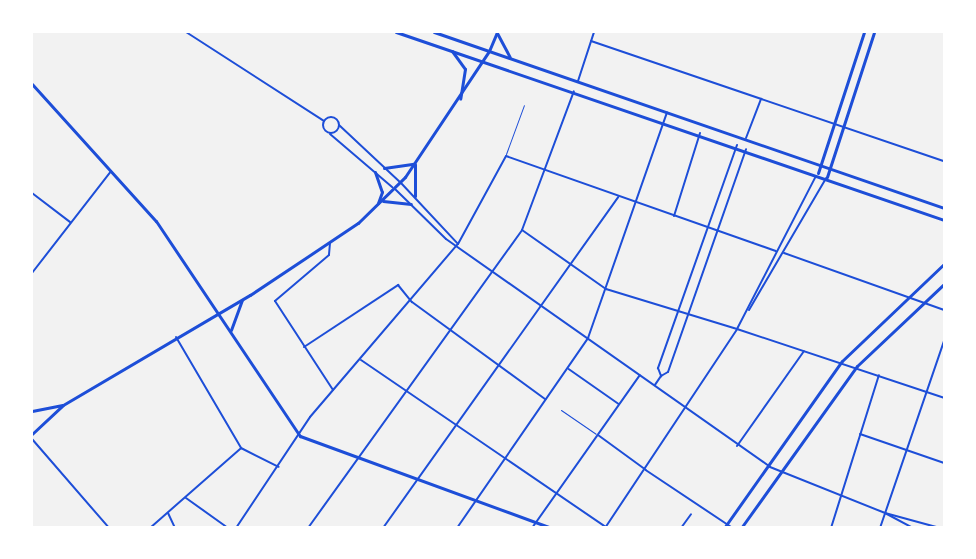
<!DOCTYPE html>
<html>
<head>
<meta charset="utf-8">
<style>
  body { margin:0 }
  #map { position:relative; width:976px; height:559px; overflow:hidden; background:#f2f2f2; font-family:"PT Sans",sans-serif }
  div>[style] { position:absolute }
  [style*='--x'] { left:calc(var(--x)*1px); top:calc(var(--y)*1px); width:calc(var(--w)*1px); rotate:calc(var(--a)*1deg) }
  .service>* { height:1px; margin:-0.5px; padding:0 0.5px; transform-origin:0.5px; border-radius:0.5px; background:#1d4ed8 }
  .pedestrian>* { height:1.5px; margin:-0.75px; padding:0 0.75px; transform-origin:0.75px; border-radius:0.75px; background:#1d4ed8 }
  .minor>* { height:2px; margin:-1px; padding:0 1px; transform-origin:1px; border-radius:1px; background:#1d4ed8 }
  .minor>.ring { margin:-1px; padding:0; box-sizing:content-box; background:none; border:2px solid #1d4ed8; border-radius:50% }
  .tertiary>* { height:2px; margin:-1px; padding:0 1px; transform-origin:1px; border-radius:1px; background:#1d4ed8 }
  .secondary>* { height:3px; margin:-1.5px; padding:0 1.5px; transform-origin:1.5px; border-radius:1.5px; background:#1d4ed8 }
  .primary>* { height:3px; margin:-1.5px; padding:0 1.5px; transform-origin:1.5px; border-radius:1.5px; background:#1d4ed8 }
  .trunk>* { height:3px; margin:-1.5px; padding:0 1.5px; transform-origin:1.5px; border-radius:1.5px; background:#1d4ed8 }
  span { translate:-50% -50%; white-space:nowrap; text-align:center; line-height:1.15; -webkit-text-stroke:4.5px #fff; paint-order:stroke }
  .frame { position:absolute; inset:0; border:33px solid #fff; pointer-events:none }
</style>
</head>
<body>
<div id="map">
  <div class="service">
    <i style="--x:506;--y:154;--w:52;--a:-69.8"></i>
    <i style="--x:561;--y:410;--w:42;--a:34.4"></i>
  </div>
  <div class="pedestrian">
    <i style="--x:569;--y:369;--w:61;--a:35"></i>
    <i style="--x:655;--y:385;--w:11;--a:-56"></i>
    <i style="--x:646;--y:470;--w:105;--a:33.7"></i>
  </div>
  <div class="minor">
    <i style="--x:186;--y:32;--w:164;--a:32.8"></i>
    <i style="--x:591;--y:41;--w:373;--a:18.8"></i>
    <i style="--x:578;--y:81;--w:52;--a:-71.9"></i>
    <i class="ring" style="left:323px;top:117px;width:14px;height:14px"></i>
    <i style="--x:339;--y:125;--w:83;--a:43.1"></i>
    <i style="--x:330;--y:134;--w:82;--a:40.5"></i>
    <i style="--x:746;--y:138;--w:42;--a:-69"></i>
    <i style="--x:737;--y:145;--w:237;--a:109.5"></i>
    <i style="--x:658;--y:368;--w:9;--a:69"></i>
    <i style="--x:661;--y:376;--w:8;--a:-30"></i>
    <i style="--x:668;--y:372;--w:236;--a:-70.7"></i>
    <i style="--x:32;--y:193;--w:48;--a:37.3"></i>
    <i style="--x:674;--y:216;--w:87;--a:-72.6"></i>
    <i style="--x:522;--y:230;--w:103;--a:35.1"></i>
    <i style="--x:606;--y:289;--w:137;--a:17"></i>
    <i style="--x:330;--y:243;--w:12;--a:95"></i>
    <i style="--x:329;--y:255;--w:71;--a:139.6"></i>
    <i style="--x:275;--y:301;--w:106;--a:56.9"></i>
    <i style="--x:784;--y:253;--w:170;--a:19.6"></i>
    <i style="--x:32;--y:273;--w:129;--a:-52.2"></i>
    <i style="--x:176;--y:337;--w:129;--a:59.6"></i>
    <i style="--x:304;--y:347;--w:113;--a:-33.4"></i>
    <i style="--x:398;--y:285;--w:22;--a:51"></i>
    <i style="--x:412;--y:302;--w:165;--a:36.1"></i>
    <i style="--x:361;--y:360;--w:297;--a:34.3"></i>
    <i style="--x:860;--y:434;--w:89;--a:19"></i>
    <i style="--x:598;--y:435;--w:59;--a:36.1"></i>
    <i style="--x:32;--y:439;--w:118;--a:49.1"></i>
    <i style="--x:737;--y:446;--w:116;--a:-54.8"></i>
    <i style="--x:186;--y:498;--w:52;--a:35.5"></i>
    <i style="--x:168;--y:513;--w:17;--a:65"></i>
    <i style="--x:150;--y:528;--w:121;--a:-41.3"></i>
    <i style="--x:241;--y:448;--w:42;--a:26.6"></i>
    <i style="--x:236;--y:528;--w:133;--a:-56.3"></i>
    <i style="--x:310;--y:417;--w:228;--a:-49.5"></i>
    <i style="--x:458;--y:244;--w:100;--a:-61.4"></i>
    <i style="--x:506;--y:156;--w:286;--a:19.4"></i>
    <i style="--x:308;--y:528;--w:367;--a:-54.3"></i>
    <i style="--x:522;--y:230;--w:148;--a:-69.5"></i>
    <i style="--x:383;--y:528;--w:406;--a:-54.6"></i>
    <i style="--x:681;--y:528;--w:17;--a:-54"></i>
    <i style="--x:831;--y:528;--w:160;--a:-72.6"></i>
    <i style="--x:880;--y:528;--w:198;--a:-71.1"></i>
  </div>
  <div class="tertiary">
    <i style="--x:401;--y:183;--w:83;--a:46.9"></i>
    <i style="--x:395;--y:189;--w:71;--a:44.4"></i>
    <i style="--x:446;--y:239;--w:396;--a:35.1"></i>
    <i style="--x:770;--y:467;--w:124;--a:21.8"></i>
    <i style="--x:885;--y:513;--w:57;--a:15.3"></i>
    <i style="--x:749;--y:310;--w:153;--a:-59.7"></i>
    <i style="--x:737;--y:329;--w:218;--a:18.4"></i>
    <i style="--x:885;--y:513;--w:32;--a:28"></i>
    <i style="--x:457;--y:528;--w:231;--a:-55.4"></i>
    <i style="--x:588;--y:338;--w:239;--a:-70.7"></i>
    <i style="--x:532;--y:528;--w:187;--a:-54.8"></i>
    <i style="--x:605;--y:528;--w:239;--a:-56.4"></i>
    <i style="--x:737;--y:329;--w:172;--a:-62.7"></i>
  </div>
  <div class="secondary">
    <i style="--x:489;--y:51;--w:21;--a:-67"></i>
    <i style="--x:32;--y:84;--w:185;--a:47.9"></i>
    <i style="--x:156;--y:221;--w:259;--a:56.2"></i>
    <i style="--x:300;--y:436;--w:267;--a:20.1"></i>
    <i style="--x:818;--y:173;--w:148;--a:-71.9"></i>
    <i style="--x:827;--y:177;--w:152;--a:-72"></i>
  </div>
  <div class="primary">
    <i style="--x:724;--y:528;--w:204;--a:-54.8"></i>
    <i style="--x:842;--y:361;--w:141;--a:-43.6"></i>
    <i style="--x:741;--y:528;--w:199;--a:-54.4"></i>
    <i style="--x:857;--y:366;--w:120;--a:-43.3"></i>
  </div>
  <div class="trunk">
    <i style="--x:396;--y:32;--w:579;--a:18.94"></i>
    <i style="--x:434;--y:32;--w:540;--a:19.04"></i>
    <i style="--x:497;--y:33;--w:27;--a:62"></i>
    <i style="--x:452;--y:51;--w:22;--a:54"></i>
    <i style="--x:465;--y:69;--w:30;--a:99"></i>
    <i style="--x:384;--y:168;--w:30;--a:-8"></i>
    <i style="--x:375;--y:172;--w:21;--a:71"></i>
    <i style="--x:382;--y:192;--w:12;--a:110"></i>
    <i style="--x:415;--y:196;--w:32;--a:-90"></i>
    <i style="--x:383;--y:201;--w:28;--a:6"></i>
    <i style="--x:231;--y:330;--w:32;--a:-70"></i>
    <i style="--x:32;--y:411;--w:31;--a:-11"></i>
    <i style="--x:32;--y:434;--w:42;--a:-43.1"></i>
    <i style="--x:63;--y:405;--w:217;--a:-30.5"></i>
    <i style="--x:250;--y:295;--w:130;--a:-33.7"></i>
    <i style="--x:358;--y:223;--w:66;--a:-44.4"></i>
    <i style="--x:405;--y:177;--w:151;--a:-56.3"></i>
  </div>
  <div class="frame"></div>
</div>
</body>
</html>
